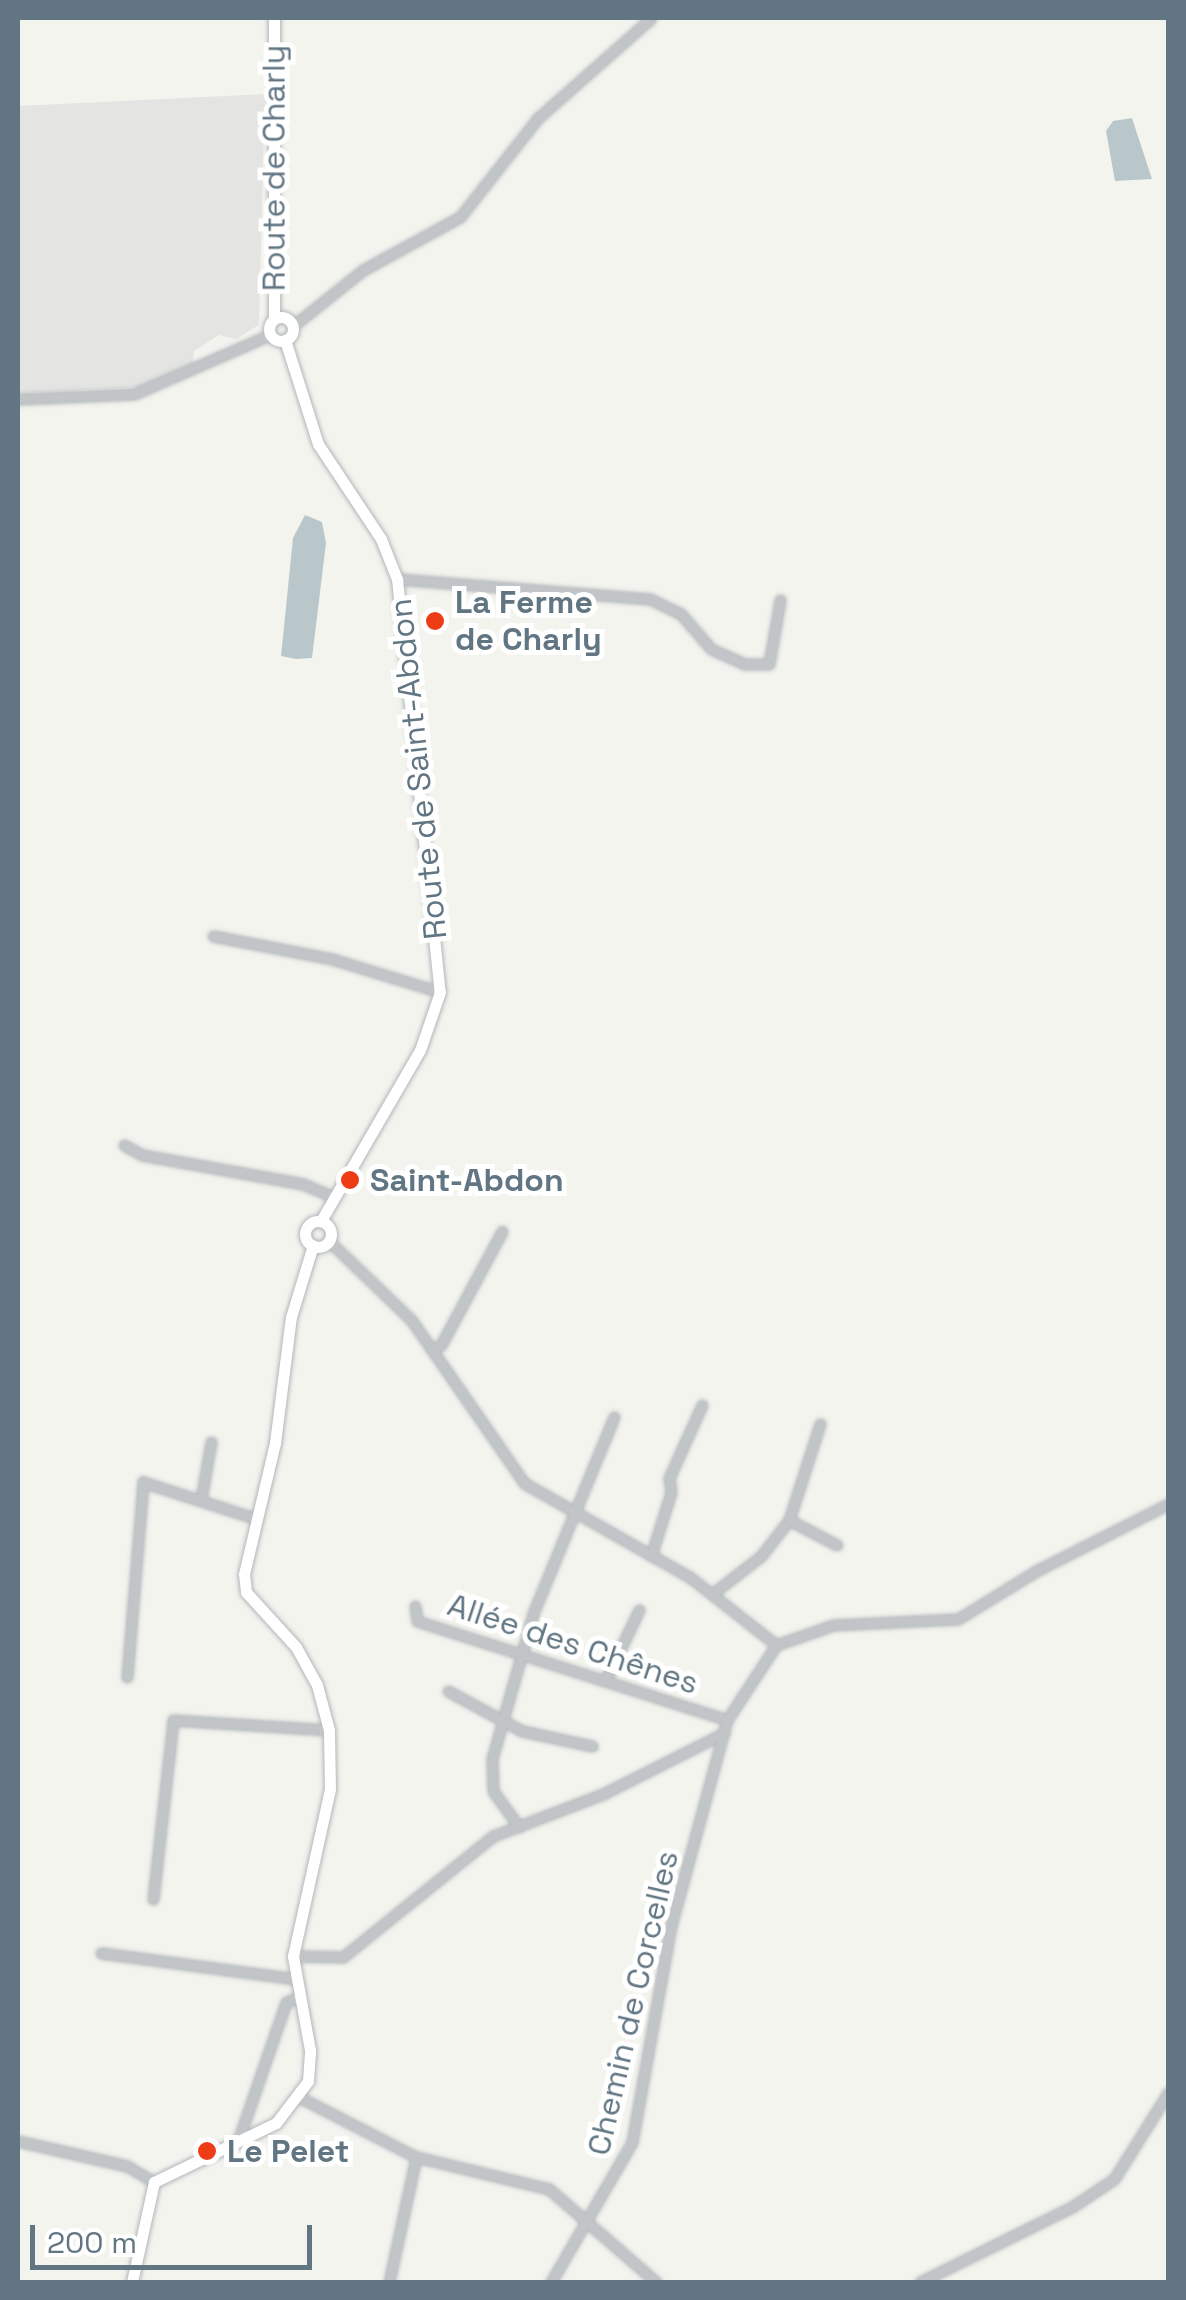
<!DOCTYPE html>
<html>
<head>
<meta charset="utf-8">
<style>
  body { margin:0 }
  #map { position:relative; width:1186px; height:2300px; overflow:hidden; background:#f4f4ef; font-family:"Space Grotesk",sans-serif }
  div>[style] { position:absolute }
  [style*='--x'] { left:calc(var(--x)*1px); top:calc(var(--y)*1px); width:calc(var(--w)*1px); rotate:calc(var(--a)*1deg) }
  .built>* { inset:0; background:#e4e5e3 }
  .water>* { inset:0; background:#b9c7cb }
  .roads { filter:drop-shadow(0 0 2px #b2b7ba) drop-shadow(0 0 2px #b2b7ba) }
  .minor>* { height:9px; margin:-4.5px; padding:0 4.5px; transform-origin:4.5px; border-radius:4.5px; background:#c1c5c8 }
  .major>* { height:11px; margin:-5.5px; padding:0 5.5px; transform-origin:5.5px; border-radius:5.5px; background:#fff }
  .major>.ring { margin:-5.5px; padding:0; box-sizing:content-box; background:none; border:11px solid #fff; border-radius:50% }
  .dots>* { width:28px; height:28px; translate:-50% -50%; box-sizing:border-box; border:5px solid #fff; border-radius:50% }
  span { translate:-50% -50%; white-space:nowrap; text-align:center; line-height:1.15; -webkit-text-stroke:10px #fff; paint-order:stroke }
  .street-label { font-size:32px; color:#617582 }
  .poi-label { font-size:32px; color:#617582; font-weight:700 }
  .left { translate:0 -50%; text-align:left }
  .frame { position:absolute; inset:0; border:20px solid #617582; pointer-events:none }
  .scale { position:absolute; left:30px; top:2225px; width:282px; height:45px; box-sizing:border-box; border:5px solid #617582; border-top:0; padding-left:12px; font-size:30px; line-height:35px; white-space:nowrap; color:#617582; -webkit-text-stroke:8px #fff; paint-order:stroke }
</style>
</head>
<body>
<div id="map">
  <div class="built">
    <i style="clip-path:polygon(265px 94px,259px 325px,236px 339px,219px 335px,194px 351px,193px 363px,141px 387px,18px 393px,18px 106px)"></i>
  </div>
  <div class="water">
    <i style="clip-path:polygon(1132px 118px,1152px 179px,1115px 181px,1106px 131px,1113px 121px)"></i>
    <i style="clip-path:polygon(305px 515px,322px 522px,326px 543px,312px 658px,296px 659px,281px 656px,293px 538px)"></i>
  </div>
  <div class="roads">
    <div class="minor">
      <i style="--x:293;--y:326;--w:90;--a:-38.7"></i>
      <i style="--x:363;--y:270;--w:111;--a:-28.7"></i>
      <i style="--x:460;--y:217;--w:125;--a:-51.8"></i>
      <i style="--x:537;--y:119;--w:152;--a:-41.5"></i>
      <i style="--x:18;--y:399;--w:116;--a:-2.5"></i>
      <i style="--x:134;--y:394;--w:148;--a:-23.5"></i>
      <i style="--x:397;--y:579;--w:254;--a:4.5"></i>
      <i style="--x:650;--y:599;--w:34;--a:26"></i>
      <i style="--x:681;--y:614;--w:46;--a:49.4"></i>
      <i style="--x:711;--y:649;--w:36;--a:24"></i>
      <i style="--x:744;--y:664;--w:25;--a:0"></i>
      <i style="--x:769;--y:664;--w:65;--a:-80.2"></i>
      <i style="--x:213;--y:936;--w:121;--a:10.9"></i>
      <i style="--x:332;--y:959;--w:113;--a:17"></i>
      <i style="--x:124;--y:1145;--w:21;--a:29"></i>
      <i style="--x:142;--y:1155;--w:164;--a:10.2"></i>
      <i style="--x:303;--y:1184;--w:33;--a:23"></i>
      <i style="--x:329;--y:1241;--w:115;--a:43.9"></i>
      <i style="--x:412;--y:1321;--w:197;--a:55.3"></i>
      <i style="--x:524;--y:1483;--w:192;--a:29.6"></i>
      <i style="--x:691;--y:1578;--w:108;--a:38.2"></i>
      <i style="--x:432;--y:1350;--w:10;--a:-29"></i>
      <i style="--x:441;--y:1345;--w:129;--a:-61.8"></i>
      <i style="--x:201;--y:1499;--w:58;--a:-80"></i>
      <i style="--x:789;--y:1520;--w:54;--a:27.5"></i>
      <i style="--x:651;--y:1556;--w:67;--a:-72.6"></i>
      <i style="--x:671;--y:1492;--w:14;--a:-98"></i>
      <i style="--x:669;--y:1478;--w:80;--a:-65.7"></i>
      <i style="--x:712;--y:1594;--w:62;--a:-37.8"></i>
      <i style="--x:761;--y:1556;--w:46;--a:-52.1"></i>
      <i style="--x:789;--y:1520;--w:101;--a:-72.1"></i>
      <i style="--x:415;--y:1606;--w:15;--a:82"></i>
      <i style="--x:417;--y:1621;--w:325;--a:17.7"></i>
      <i style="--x:127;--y:1677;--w:196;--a:-85.3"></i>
      <i style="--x:143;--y:1482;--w:117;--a:18"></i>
      <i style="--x:605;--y:1681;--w:79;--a:-64.4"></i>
      <i style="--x:448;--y:1691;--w:84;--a:28.4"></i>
      <i style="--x:522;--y:1731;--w:72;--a:12.1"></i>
      <i style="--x:519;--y:1827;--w:44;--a:-125.8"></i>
      <i style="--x:493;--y:1791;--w:32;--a:-92"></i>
      <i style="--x:492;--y:1759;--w:154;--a:-74.2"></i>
      <i style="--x:534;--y:1611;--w:210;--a:-67.6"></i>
      <i style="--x:153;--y:1899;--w:180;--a:-83.6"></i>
      <i style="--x:173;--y:1720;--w:156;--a:3.7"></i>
      <i style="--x:101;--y:1953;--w:197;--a:7.6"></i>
      <i style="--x:293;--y:1956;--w:50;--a:1.1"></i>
      <i style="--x:343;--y:1957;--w:193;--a:-38.9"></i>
      <i style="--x:493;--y:1836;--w:118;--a:-20.9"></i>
      <i style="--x:603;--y:1794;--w:136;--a:-26.8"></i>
      <i style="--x:301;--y:2098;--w:129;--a:27.2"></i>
      <i style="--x:416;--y:2157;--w:137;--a:13.5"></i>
      <i style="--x:549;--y:2189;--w:142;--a:41"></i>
      <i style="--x:18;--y:2141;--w:112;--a:12.9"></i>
      <i style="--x:127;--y:2166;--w:31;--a:31"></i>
      <i style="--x:238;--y:2141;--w:147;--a:-70.9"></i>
      <i style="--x:286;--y:2002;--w:15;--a:-20"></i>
      <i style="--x:389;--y:2282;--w:128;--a:-77.8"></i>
      <i style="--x:551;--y:2282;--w:162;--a:-59.9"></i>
      <i style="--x:632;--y:2142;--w:219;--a:-79.8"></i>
      <i style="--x:671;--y:1926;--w:213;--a:-74.8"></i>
      <i style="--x:727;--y:1720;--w:90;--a:-56.8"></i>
      <i style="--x:776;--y:1645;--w:60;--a:-19.3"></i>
      <i style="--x:833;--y:1625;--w:125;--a:-2.7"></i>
      <i style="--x:958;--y:1619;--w:92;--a:-31.6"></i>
      <i style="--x:1036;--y:1571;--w:148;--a:-26.9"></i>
      <i style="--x:920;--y:2282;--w:169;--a:-26.3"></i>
      <i style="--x:1072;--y:2207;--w:50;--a:-33.7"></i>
      <i style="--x:1114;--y:2179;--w:102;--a:-57.9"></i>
    </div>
    <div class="major">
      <i class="ring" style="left:269px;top:317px;width:13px;height:13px"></i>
      <i style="--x:274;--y:318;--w:300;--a:-90"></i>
      <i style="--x:285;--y:340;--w:109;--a:72.4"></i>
      <i style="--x:318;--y:444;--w:114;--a:56.4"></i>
      <i style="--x:381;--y:539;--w:43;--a:68.2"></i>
      <i style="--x:397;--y:579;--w:415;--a:84.1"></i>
      <i style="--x:440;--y:992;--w:61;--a:109"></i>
      <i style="--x:420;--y:1050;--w:198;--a:120.1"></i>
      <i class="ring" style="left:305px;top:1221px;width:15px;height:15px"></i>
      <i style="--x:132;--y:2282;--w:102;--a:-77.6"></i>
      <i style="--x:154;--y:2182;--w:136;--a:-25.8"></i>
      <i style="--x:276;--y:2123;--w:53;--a:-52.7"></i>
      <i style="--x:308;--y:2081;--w:31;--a:-86"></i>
      <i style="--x:310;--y:2050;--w:96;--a:-100.3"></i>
      <i style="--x:293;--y:1956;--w:171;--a:-77.5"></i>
      <i style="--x:330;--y:1789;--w:59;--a:-91"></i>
      <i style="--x:329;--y:1730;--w:47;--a:-104.9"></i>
      <i style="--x:317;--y:1685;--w:43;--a:-118.9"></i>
      <i style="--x:296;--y:1647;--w:74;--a:-132.3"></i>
      <i style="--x:246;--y:1592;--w:18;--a:-96"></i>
      <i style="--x:244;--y:1574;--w:135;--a:-76.7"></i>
      <i style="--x:275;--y:1443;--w:127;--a:-82.8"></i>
      <i style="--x:291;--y:1317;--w:75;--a:-73"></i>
    </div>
  </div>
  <div class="dots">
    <i style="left:435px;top:621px;background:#ed3c16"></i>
    <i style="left:350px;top:1180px;background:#ed3c16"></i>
    <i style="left:207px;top:2151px;background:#ed3c16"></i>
  </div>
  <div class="street-label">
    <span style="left:274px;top:168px;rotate:-90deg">Route de Charly</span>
    <span style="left:418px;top:769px;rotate:-96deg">Route de Saint-Abdon</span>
    <span style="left:573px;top:1644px;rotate:18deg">Allée des Chênes</span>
    <span style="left:633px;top:2003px;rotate:-77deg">Chemin de Corcelles</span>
  </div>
  <div class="poi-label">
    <span class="left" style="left:455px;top:621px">La Ferme<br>de Charly</span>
    <span class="left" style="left:370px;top:1180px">Saint-Abdon</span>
    <span class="left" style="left:227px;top:2151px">Le Pelet</span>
  </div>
  <div class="frame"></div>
  <div class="scale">200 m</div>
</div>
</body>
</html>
